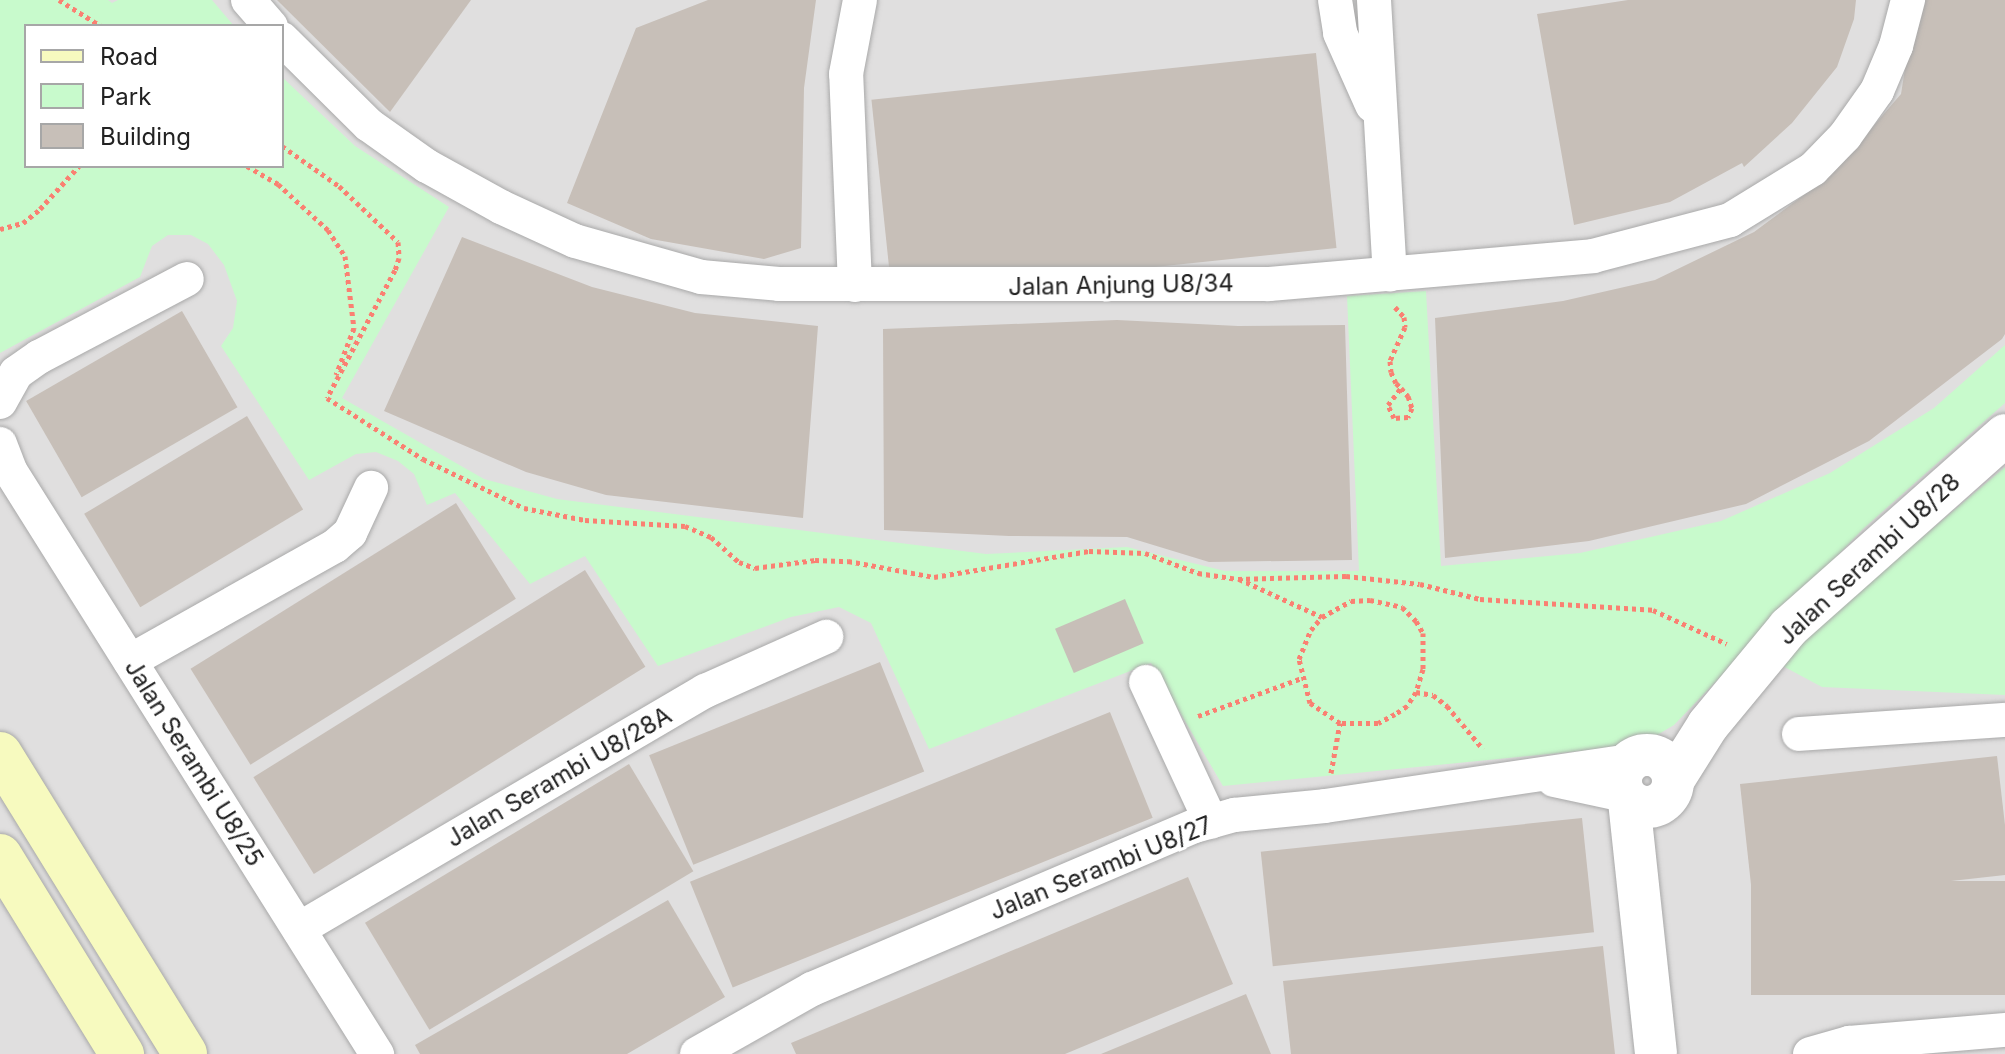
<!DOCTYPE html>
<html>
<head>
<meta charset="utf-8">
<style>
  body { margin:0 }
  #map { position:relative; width:2005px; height:1054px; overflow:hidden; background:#f2efe9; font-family:Inter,sans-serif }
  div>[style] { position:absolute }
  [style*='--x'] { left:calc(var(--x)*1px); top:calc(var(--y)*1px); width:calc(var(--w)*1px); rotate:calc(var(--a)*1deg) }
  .residential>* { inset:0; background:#e0dfdf }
  .park>* { inset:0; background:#c8facc }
  .building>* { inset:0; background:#c7bfb8; transform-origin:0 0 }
  .path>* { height:5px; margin-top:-2.5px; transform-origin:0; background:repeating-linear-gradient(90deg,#fa8072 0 4px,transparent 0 8px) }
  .roads { filter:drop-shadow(0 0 2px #a9a9a9) drop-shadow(0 0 2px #a9a9a9) }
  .minor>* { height:34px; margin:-17px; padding:0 17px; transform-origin:17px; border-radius:17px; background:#fff }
  .tertiary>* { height:42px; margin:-21px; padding:0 21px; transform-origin:21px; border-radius:21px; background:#fff }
  .tertiary>.ring { margin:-21px; padding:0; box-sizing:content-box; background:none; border:42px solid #fff; border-radius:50% }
  .secondary>* { height:44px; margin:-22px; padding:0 22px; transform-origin:22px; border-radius:22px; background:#f7fabf }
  span { translate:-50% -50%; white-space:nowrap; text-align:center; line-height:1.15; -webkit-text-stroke:6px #fff; paint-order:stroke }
  .street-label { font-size:24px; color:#222 }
  .legend { position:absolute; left:24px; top:24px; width:260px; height:144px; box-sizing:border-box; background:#fff; border:2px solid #a7a7a7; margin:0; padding:10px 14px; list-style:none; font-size:24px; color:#222 }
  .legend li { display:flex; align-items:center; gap:16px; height:40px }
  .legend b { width:40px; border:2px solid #a7a7a7 }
</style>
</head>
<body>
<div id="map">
  <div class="residential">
    <i style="clip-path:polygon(evenodd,0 0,2005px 0,2005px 1054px,0 1054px,0 0,26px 26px,282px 26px,282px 166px,26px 166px,26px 26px)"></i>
  </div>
  <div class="park">
    <i style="clip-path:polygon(0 0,108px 0,112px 3px,118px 0,212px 0,234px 26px,26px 26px,26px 166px,282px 166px,282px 77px,355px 146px,449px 207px,342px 398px,484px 479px,557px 499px,986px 554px,1127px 547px,1225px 571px,1359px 571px,1347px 296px,1426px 291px,1441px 566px,1580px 553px,1721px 521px,1830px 473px,1934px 408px,2005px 345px,2005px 403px,1863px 529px,1674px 725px,1652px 738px,1611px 748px,1223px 786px,1151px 663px,929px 749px,871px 623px,839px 607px,791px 617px,658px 666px,585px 556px,530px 584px,455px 493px,427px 505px,414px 474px,398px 461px,376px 452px,356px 454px,309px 480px,221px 346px,233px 328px,237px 301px,224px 265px,208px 244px,191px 235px,168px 235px,152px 246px,140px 277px,0 353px)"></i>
    <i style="clip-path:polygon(2005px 467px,2005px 695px,1822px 687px,1779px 664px,1808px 634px)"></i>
  </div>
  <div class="building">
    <i style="clip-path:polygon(277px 0,471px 0,390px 112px)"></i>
    <i style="clip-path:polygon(708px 0,816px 0,804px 88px,801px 248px,764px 259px,651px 239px,567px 203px,636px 28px)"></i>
    <i style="clip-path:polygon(1628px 0,1856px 0,1854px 19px,1837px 67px,1792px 123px,1744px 167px,1742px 163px,1670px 202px,1574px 225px,1537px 14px)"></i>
    <i style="clip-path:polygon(1916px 0,2005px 0,2005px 334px,2002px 339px,1869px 441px,1746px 504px,1589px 541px,1445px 558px,1435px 318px,1563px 301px,1655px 280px,1754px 232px,1832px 174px,1901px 94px)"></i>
    <i style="left:1316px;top:53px;width:196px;height:447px;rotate:84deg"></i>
    <i style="clip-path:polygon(462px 237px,592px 287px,695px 313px,818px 326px,803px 518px,606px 495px,526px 472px,384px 411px)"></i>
    <i style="left:182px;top:311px;width:111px;height:180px;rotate:60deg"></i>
    <i style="clip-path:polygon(1117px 320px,1238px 326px,1345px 325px,1352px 560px,1209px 562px,1127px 537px,1009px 536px,884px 530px,883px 329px)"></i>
    <i style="left:247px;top:416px;width:109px;height:190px;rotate:59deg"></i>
    <i style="left:456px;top:503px;width:113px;height:313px;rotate:58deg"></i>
    <i style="left:585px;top:570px;width:114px;height:391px;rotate:58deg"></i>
    <i style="left:1125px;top:599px;width:48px;height:76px;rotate:67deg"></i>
    <i style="left:880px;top:662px;width:118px;height:249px;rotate:68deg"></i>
    <i style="left:1110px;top:712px;width:114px;height:453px;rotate:68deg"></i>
    <i style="clip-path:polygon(1997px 756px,2005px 825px,2005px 875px,1753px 903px,1740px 784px)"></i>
    <i style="left:629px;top:764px;width:125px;height:308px;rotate:59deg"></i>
    <i style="left:1582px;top:818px;width:115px;height:323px;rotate:84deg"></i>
    <i style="clip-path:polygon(1188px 877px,1233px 984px,1065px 1054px,796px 1054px,791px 1043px)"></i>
    <i style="left:2005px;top:881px;width:114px;height:254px;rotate:90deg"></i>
    <i style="clip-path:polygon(668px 900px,725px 997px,627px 1054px,420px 1054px,415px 1045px)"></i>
    <i style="clip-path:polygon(1603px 946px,1615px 1054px,1291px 1054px,1283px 981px)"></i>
    <i style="clip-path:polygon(1246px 994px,1271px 1054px,1101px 1054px)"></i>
  </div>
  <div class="path">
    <i style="--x:59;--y:0;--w:49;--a:31.8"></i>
    <i style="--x:282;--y:146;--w:70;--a:35.1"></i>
    <i style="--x:339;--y:186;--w:81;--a:43.5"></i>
    <i style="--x:398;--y:242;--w:16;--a:86"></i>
    <i style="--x:399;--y:258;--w:13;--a:108"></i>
    <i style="--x:395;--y:270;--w:145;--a:118"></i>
    <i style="--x:327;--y:398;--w:114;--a:32.4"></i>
    <i style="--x:423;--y:459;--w:112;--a:25.9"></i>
    <i style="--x:524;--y:508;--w:62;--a:11.1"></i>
    <i style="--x:585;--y:520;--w:100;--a:3.4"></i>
    <i style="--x:685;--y:526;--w:28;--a:23"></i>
    <i style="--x:711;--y:537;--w:38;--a:42"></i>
    <i style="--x:739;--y:562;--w:17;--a:21"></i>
    <i style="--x:755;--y:568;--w:61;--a:-7.6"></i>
    <i style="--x:815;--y:560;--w:33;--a:2"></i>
    <i style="--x:848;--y:561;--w:87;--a:10.5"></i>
    <i style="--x:934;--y:577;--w:157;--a:-9.5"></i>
    <i style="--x:1089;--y:551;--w:56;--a:2"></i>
    <i style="--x:1145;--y:553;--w:57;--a:20.7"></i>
    <i style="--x:1198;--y:573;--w:40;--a:8.5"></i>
    <i style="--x:1238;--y:579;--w:108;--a:-1.6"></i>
    <i style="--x:1346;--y:576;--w:74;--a:6.2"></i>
    <i style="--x:1420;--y:584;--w:62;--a:14"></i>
    <i style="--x:1480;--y:599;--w:173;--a:3.6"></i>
    <i style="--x:1653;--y:610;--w:81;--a:24.7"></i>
    <i style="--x:247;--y:166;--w:36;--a:30"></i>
    <i style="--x:278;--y:184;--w:68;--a:42.6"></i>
    <i style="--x:328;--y:230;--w:31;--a:57"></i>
    <i style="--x:345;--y:256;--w:73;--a:82.9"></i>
    <i style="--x:354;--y:328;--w:50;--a:111"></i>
    <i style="--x:0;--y:229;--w:24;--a:-15"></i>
    <i style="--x:23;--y:223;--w:22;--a:-39"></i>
    <i style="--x:40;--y:209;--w:58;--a:-47.8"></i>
    <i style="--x:1395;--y:307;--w:13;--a:48"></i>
    <i style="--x:1404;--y:317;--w:10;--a:84"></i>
    <i style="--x:1405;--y:327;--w:37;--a:114"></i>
    <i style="--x:1390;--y:361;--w:11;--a:85"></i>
    <i style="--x:1391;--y:372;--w:12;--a:66"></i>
    <i style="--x:1396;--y:383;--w:7;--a:45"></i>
    <i style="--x:1401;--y:388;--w:11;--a:49"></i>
    <i style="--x:1408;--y:396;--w:13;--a:72"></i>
    <i style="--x:1412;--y:408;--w:10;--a:114"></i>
    <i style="--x:1408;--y:417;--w:14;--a:176"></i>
    <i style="--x:1394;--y:418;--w:14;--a:-115"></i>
    <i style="--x:1388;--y:405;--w:21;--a:-53"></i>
    <i style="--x:1239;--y:579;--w:91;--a:24.6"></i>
    <i style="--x:1370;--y:600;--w:33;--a:12"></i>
    <i style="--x:1402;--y:607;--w:20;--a:45"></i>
    <i style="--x:1416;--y:621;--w:14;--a:60"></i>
    <i style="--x:1423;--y:633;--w:36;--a:90"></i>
    <i style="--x:1423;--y:669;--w:24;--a:107"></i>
    <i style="--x:1416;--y:692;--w:17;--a:123"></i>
    <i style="--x:1407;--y:706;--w:14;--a:146"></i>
    <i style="--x:1395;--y:714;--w:19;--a:152"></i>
    <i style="--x:1378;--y:723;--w:38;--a:180"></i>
    <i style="--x:1340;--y:723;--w:36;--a:-146"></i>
    <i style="--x:1310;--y:703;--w:45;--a:-104"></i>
    <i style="--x:1299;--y:659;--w:31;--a:-68"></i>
    <i style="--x:1311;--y:630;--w:17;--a:-50"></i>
    <i style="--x:1322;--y:617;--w:33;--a:-29"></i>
    <i style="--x:1351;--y:601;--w:19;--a:-3"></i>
    <i style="--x:1416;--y:692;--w:17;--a:10"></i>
    <i style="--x:1433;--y:695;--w:18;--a:38"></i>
    <i style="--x:1447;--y:706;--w:56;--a:50.1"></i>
    <i style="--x:1198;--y:716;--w:111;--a:-20.1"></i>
    <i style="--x:1331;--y:773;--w:51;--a:-79.8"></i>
  </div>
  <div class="roads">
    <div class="minor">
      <i style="--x:248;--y:0;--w:35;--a:49"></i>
      <i style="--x:1335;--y:0;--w:33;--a:81"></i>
      <i style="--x:1340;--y:33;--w:79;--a:66"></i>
      <i style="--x:1374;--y:0;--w:275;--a:86.7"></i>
      <i style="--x:282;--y:39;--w:122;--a:44.7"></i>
      <i style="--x:369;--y:125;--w:71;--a:35.3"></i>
      <i style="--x:427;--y:166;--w:85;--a:29"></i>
      <i style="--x:501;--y:207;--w:81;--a:24.7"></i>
      <i style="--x:575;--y:241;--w:131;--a:15.9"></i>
      <i style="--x:701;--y:277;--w:78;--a:5.1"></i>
      <i style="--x:779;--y:284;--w:490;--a:0"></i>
      <i style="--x:1269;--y:284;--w:325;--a:-4.9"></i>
      <i style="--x:1593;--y:256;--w:142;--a:-14.7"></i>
      <i style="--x:1730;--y:220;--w:97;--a:-31.6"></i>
      <i style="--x:1813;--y:169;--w:46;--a:-45.9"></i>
      <i style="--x:1845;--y:136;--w:55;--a:-54.6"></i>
      <i style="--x:1877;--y:91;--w:49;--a:-67.1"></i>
      <i style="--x:1896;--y:46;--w:48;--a:-75.4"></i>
      <i style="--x:855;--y:285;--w:211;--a:-92.4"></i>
      <i style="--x:846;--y:74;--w:75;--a:-79.3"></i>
      <i style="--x:0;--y:402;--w:33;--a:-61"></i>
      <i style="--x:16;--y:373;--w:28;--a:-35"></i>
      <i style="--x:39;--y:357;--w:167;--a:-27.8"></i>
      <i style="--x:0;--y:444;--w:30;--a:69"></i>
      <i style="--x:11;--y:472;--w:688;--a:57.84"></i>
      <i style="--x:130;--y:661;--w:235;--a:-29.3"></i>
      <i style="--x:335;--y:546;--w:20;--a:-41"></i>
      <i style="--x:350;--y:533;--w:50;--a:-65"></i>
      <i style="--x:1146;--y:682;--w:154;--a:65.1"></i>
      <i style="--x:1799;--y:734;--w:206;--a:-3.9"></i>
      <i style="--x:1554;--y:780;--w:72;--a:12.1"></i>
      <i style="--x:299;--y:929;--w:471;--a:-30.4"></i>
      <i style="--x:705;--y:691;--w:133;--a:-24.1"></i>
      <i style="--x:697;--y:1054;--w:132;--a:-29.5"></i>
      <i style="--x:812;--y:989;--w:416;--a:-23.1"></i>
      <i style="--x:1195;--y:826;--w:41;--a:-15.8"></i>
      <i style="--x:1234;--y:815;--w:91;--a:-5.6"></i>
      <i style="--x:1325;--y:806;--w:308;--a:-8.4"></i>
      <i style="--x:1810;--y:1054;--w:41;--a:-15.8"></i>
      <i style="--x:1849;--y:1043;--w:157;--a:-4.8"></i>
    </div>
    <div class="tertiary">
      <i class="ring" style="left:1621px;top:755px;width:10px;height:10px"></i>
      <i style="--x:1674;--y:779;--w:64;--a:-57.8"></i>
      <i style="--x:1708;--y:725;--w:127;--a:-50.4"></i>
      <i style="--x:1789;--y:627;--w:289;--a:-41.6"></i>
      <i style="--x:1629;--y:801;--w:254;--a:83.9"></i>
    </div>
    <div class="secondary">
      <i style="--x:0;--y:754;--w:352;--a:58.3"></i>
      <i style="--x:0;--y:856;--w:233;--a:58.4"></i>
    </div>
  </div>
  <div class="street-label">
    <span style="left:1121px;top:285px;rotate:-1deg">Jalan Anjung U8/34</span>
    <span style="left:1869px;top:559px;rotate:-43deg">Jalan Serambi U8/28</span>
    <span style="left:194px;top:763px;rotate:58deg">Jalan Serambi U8/25</span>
    <span style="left:559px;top:777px;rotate:-30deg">Jalan Serambi U8/28A</span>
    <span style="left:1101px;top:868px;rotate:-22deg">Jalan Serambi U8/27</span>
  </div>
  <ul class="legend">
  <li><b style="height:10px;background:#f7fabf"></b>Road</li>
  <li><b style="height:22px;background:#c8facc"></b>Park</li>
  <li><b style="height:22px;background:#c7bfb8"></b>Building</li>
  </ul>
</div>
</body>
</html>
